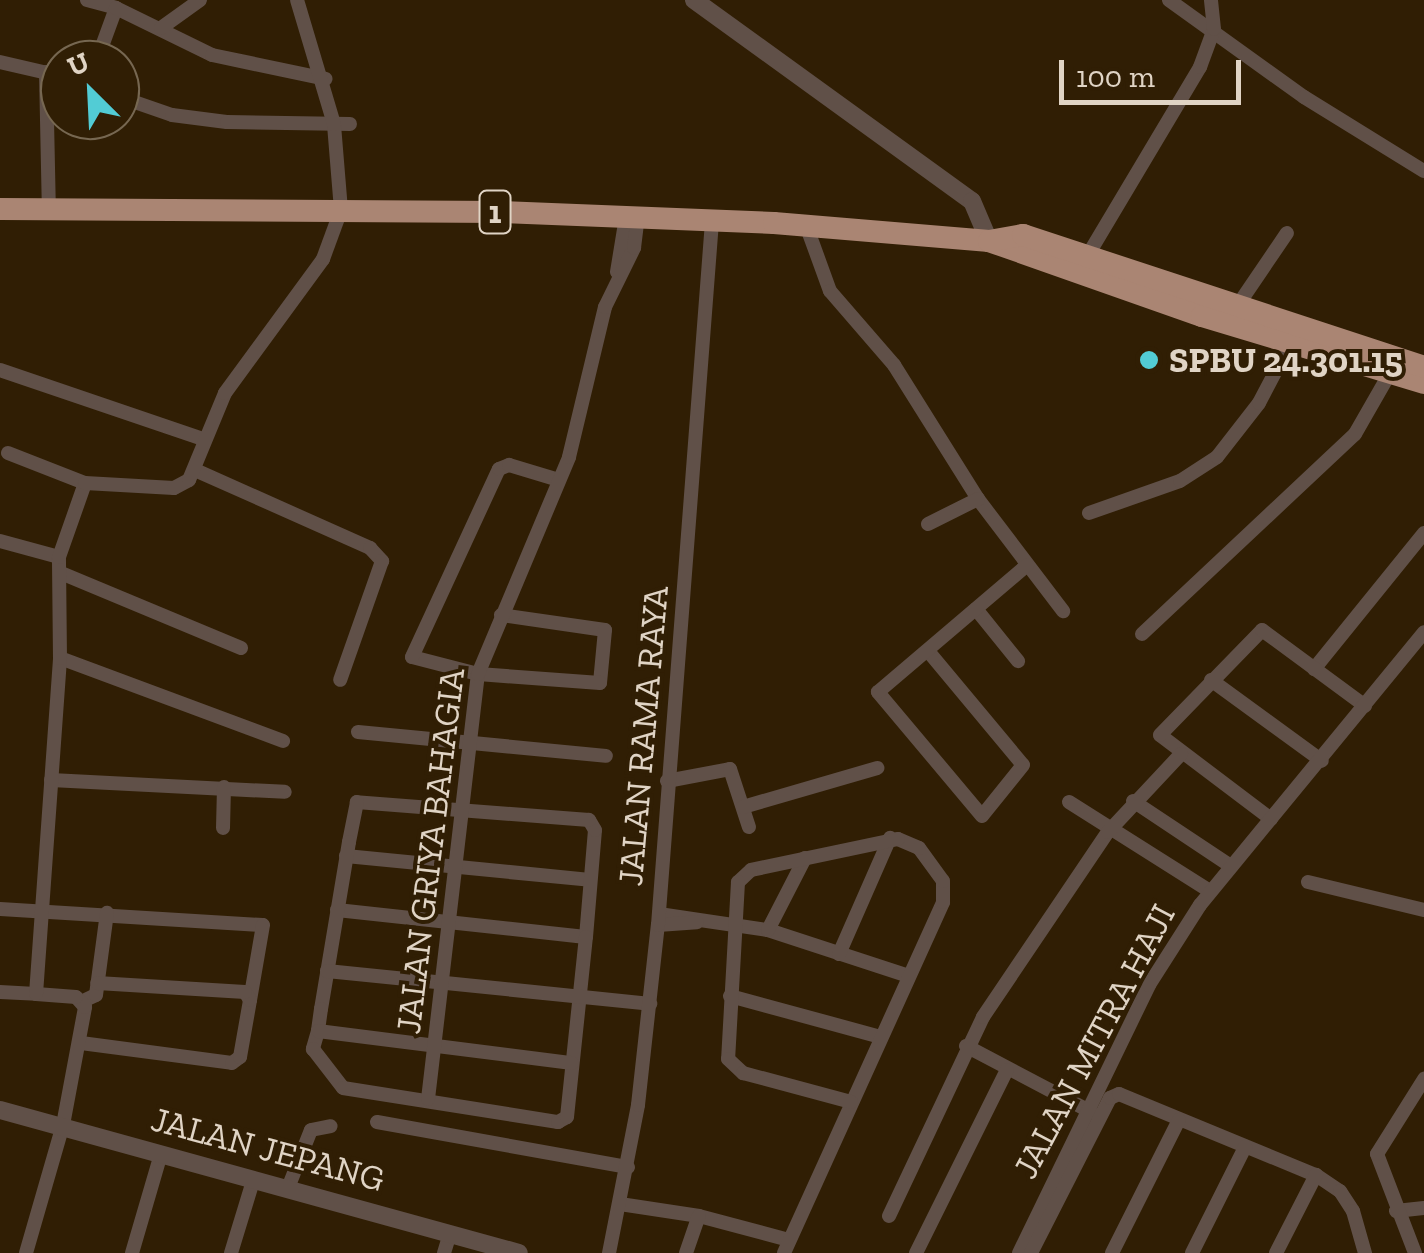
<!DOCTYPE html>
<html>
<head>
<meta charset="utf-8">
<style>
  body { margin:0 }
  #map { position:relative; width:1424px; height:1253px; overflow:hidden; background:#301e04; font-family:"Zilla Slab",serif }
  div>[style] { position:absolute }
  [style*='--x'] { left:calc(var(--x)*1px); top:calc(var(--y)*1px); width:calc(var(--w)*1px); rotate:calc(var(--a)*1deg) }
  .minor>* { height:14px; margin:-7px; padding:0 7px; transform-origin:7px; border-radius:7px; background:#605048 }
  .tertiary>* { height:18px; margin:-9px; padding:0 9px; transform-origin:9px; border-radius:9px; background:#605048 }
  .trunk>* { height:22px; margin:-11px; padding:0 11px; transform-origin:11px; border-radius:11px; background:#aa8573 }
  .dots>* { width:28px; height:28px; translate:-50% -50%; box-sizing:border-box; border:5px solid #301e04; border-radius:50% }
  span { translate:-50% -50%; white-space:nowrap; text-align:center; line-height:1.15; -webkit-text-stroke:8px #301e04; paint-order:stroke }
  .shield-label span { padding:2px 8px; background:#301e04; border:2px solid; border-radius:8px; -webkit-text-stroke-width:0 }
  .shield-label { font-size:32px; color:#e0d4c5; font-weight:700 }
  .poi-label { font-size:35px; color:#e0d4c5; font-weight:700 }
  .left { translate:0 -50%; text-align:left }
  .street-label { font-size:35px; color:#e0d4c5 }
  .north { position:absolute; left:40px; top:40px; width:100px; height:100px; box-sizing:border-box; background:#301e04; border:2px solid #766751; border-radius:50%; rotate:336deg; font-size:28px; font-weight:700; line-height:40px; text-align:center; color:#e0d4c5 }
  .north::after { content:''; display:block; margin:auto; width:35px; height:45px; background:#52ccd5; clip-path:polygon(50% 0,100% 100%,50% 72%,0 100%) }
  .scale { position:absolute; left:1059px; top:60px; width:182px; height:45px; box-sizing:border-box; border:5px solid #e0d4c5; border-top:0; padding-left:12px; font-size:30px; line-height:35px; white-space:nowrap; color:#e0d4c5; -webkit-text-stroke:8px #301e04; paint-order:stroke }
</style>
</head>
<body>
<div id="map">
  <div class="minor">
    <i style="--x:87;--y:0;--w:30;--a:15"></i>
    <i style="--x:116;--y:8;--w:55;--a:110.1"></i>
    <i style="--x:1169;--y:0;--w:166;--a:35.7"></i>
    <i style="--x:1304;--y:97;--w:141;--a:31.7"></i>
    <i style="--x:116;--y:8;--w:107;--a:26.1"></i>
    <i style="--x:212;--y:55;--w:116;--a:11.9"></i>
    <i style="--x:161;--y:28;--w:48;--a:-35.7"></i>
    <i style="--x:0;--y:62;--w:62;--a:13.1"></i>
    <i style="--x:46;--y:72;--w:139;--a:88.8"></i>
    <i style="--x:120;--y:97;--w:55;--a:19.1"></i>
    <i style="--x:172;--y:115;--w:55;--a:7.3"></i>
    <i style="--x:227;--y:122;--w:123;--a:0.9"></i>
    <i style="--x:806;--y:225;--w:70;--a:70"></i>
    <i style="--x:830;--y:291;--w:98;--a:49.1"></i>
    <i style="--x:894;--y:365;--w:158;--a:57.9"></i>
    <i style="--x:978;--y:499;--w:141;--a:52.8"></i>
    <i style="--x:1085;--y:260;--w:225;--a:-59.2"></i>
    <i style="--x:1200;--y:67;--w:40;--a:-69.8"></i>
    <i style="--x:1214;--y:29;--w:29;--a:-96"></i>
    <i style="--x:617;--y:272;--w:56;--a:-80.7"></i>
    <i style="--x:1238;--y:305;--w:87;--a:-55.8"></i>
    <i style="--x:0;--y:370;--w:214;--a:18.8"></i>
    <i style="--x:8;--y:453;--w:83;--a:21.3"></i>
    <i style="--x:195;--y:470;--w:192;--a:24"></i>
    <i style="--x:370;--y:548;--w:18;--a:47"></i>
    <i style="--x:382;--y:561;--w:126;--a:109.4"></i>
    <i style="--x:1089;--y:513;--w:96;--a:-19.4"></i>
    <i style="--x:1180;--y:481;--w:44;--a:-33"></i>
    <i style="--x:1217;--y:457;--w:68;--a:-52.1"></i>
    <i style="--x:1259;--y:403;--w:67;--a:-62.3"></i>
    <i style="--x:928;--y:524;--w:56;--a:-26.6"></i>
    <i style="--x:0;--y:541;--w:61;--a:15.2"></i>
    <i style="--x:61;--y:573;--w:195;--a:22.6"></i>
    <i style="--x:976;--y:609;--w:67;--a:51.1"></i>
    <i style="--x:501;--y:615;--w:105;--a:8.2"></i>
    <i style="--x:605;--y:630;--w:53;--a:95.4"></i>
    <i style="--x:600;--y:683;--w:122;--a:-175.8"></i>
    <i style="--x:478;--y:674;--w:68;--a:-165.6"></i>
    <i style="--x:412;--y:657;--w:207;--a:-65.2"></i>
    <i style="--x:499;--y:469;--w:11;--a:-22"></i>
    <i style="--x:509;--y:465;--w:52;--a:16.7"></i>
    <i style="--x:1142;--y:634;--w:292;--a:-43.2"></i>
    <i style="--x:1355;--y:434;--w:70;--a:-60.2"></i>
    <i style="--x:928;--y:651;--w:148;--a:50.2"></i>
    <i style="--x:1023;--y:765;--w:65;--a:128.8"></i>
    <i style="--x:982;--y:816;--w:162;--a:-130"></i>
    <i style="--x:878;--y:692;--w:196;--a:-40.4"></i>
    <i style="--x:60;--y:658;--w:238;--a:20.4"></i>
    <i style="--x:1314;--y:669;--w:175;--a:-51"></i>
    <i style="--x:1211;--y:680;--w:137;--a:36.1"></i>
    <i style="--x:358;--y:732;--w:249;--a:5.5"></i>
    <i style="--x:51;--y:780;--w:234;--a:2.9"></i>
    <i style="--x:667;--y:781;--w:64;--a:-10.8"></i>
    <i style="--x:730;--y:769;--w:61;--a:71.9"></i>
    <i style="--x:1133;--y:801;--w:118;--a:33.6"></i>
    <i style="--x:1069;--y:802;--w:167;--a:32.3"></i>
    <i style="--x:743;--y:807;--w:140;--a:-16.2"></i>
    <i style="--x:1271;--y:819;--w:139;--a:-142.9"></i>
    <i style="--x:1160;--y:735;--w:146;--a:-45.8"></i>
    <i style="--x:1262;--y:630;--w:128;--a:36.4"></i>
    <i style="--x:223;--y:828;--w:41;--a:-88.6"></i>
    <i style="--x:346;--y:856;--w:245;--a:5.6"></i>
    <i style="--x:1308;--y:882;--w:119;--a:13.6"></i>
    <i style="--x:0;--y:909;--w:263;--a:3.5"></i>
    <i style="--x:263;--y:925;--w:76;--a:99.8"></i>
    <i style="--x:337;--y:910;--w:250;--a:6.2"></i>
    <i style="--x:586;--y:937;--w:107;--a:-85.2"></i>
    <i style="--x:595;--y:830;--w:12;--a:-121"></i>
    <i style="--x:589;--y:820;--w:233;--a:-175.6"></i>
    <i style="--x:357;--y:802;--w:41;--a:101.3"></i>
    <i style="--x:349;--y:842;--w:169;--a:99.5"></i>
    <i style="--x:321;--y:1009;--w:22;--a:98"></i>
    <i style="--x:318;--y:1031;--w:19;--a:106"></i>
    <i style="--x:313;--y:1049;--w:49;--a:52.4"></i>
    <i style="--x:343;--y:1088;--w:218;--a:9"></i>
    <i style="--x:558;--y:1122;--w:10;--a:-29"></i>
    <i style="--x:567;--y:1117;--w:181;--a:-84"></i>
    <i style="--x:659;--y:914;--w:110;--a:8.4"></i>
    <i style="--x:768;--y:930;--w:148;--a:18.1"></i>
    <i style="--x:658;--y:925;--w:39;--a:-4"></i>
    <i style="--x:768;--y:930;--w:81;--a:-62.8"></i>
    <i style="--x:839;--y:954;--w:127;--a:-66.3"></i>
    <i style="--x:327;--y:971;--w:325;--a:5.8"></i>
    <i style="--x:0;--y:992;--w:36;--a:3"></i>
    <i style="--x:730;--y:996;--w:156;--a:15.2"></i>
    <i style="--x:83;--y:1001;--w:14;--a:-25"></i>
    <i style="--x:96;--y:995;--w:83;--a:-82.4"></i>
    <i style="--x:318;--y:1031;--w:256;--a:7.2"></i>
    <i style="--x:81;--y:1043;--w:152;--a:7.5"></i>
    <i style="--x:232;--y:1063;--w:10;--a:-37"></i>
    <i style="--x:240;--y:1057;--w:58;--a:-80"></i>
    <i style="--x:250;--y:1000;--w:9;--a:-122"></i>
    <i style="--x:245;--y:992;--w:148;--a:-176.5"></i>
    <i style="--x:966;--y:1046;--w:141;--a:27.8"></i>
    <i style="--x:428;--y:1099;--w:428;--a:-83.3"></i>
    <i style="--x:478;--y:674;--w:235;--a:-67.2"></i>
    <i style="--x:569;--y:457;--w:154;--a:-76.5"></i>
    <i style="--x:605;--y:307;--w:66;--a:-63.8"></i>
    <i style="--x:634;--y:248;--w:31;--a:-83"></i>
    <i style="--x:377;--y:1122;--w:255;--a:10.2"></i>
    <i style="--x:288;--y:1188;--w:62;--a:-68.4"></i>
    <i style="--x:311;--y:1130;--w:20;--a:-11"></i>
    <i style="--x:620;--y:1204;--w:80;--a:8.6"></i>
    <i style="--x:699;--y:1216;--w:93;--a:14.9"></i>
    <i style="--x:1396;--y:1211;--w:28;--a:-6"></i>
    <i style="--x:889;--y:1216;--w:220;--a:-64.7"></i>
    <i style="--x:983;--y:1017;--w:223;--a:-56"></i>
    <i style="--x:1108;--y:832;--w:107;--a:-46.9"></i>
    <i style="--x:26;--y:1253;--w:133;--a:-73.9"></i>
    <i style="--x:63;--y:1125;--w:120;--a:-79.4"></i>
    <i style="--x:85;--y:1007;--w:13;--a:-132"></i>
    <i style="--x:76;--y:997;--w:40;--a:-175.7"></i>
    <i style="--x:36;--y:994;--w:337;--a:-85.9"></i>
    <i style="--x:60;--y:658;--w:101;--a:-90.6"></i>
    <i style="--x:59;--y:557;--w:78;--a:-70.6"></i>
    <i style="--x:85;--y:483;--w:89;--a:3.2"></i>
    <i style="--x:174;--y:488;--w:17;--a:-28"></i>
    <i style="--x:189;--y:480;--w:94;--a:-67.5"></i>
    <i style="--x:225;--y:393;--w:166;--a:-53.8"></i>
    <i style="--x:323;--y:259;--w:52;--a:-69.8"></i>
    <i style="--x:341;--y:210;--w:86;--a:-94.7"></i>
    <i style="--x:334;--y:124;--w:129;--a:-106.6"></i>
    <i style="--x:132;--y:1253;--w:103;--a:-73.7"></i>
    <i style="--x:231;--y:1253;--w:78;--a:-73"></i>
    <i style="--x:444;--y:1253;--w:21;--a:-73"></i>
    <i style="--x:609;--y:1253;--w:151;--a:-78.9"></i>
    <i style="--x:638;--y:1105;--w:181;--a:-83.7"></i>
    <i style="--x:658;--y:925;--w:706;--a:-85.61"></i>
    <i style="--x:686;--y:1253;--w:39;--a:-71"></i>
    <i style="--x:784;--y:1253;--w:385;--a:-65.6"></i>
    <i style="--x:943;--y:902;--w:21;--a:-90"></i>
    <i style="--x:943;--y:881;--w:41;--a:-126"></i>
    <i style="--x:919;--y:848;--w:23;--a:-157"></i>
    <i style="--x:898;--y:839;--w:150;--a:168.1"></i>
    <i style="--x:751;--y:870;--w:18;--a:137"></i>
    <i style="--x:738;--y:882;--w:177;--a:93.2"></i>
    <i style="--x:728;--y:1059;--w:21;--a:43"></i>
    <i style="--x:743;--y:1073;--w:112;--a:15"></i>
    <i style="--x:916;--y:1253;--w:204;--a:-63.6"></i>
    <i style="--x:1019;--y:1253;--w:298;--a:-64.1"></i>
    <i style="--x:1149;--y:985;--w:95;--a:-57.5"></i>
    <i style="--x:1200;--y:905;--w:353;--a:-50.6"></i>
    <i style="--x:1031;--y:1253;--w:174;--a:-63"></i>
    <i style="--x:1110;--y:1098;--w:10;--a:-24"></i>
    <i style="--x:1119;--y:1094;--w:213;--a:22.4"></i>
    <i style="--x:1316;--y:1175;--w:29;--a:34"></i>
    <i style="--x:1340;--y:1191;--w:24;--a:57"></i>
    <i style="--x:1353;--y:1211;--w:44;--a:74.1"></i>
    <i style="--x:1112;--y:1253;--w:149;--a:-63.3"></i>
    <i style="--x:1192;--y:1253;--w:119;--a:-63.4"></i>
    <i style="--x:1276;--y:1253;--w:88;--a:-62.9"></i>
    <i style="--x:1415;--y:1253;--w:106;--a:-111"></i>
    <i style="--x:1377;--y:1154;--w:89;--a:-57.9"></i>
  </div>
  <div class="tertiary">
    <i style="--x:694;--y:0;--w:343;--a:35.9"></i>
    <i style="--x:972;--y:201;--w:43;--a:67"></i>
    <i style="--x:0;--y:1110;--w:538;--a:15.4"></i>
  </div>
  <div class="trunk">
    <i style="--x:0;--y:209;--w:501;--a:0.34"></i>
    <i style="--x:501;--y:212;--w:273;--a:2.3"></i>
    <i style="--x:774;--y:223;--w:216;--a:4.8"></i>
    <i style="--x:989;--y:241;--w:226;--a:19.4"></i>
    <i style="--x:1202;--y:316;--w:232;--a:16.8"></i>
    <i style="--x:989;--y:241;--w:35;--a:-10"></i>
    <i style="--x:1023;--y:235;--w:422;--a:18.2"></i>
  </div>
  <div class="dots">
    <i style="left:1149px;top:360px;background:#52ccd5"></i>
  </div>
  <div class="shield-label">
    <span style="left:495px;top:212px">1</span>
  </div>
  <div class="poi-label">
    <span class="left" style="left:1169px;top:360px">SPBU 24.301.15</span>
  </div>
  <div class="street-label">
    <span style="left:643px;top:736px;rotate:-85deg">JALAN RAMA RAYA</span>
    <span style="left:430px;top:851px;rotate:-83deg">JALAN GRIYA BAHAGIA</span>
    <span style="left:1094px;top:1041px;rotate:-62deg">JALAN MITRA HAJI</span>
    <span style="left:268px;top:1149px;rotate:15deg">JALAN JEPANG</span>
  </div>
  <div class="north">U</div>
  <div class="scale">100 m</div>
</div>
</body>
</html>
